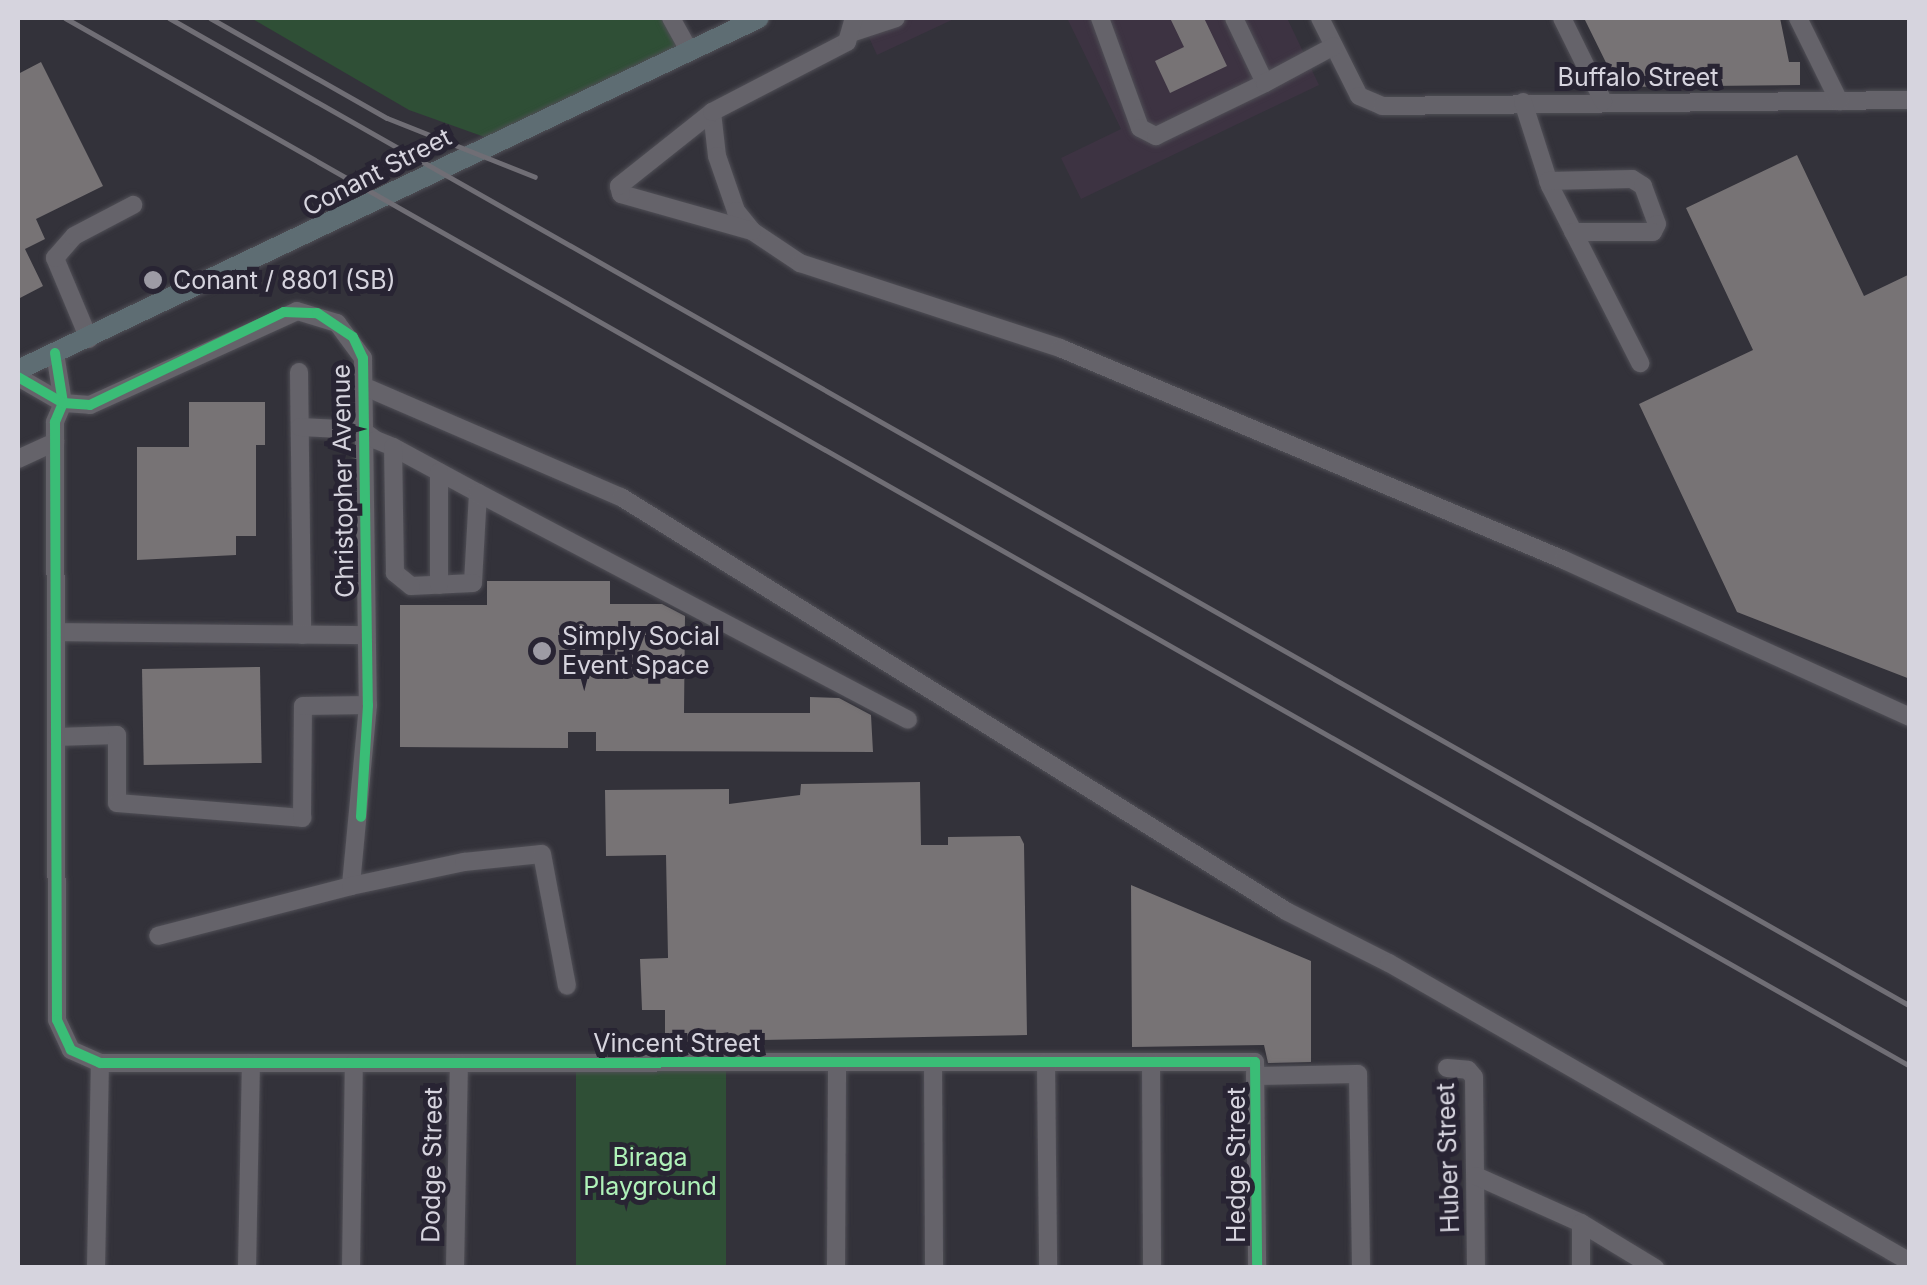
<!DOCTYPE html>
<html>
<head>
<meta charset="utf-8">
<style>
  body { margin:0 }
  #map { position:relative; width:1927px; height:1285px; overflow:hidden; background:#33323a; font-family:Inter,sans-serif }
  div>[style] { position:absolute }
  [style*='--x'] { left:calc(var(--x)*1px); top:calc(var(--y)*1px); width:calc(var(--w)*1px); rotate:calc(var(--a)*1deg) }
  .commercial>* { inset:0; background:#3d3342 }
  .green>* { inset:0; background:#2f4f36; transform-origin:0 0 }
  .building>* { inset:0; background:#777375; transform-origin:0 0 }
  .roads { filter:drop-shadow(0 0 2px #504f56) drop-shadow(0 0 2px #504f56) }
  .minor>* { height:18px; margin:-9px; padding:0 9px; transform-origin:9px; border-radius:9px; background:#65636a }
  .major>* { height:20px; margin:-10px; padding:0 10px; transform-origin:10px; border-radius:10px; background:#5e6d73 }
  .rail>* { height:5px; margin:-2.5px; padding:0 2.5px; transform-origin:2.5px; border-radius:2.5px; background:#706e75 }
  .cycleway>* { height:10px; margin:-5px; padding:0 5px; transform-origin:5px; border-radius:5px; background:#3abd76 }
  .dots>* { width:28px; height:28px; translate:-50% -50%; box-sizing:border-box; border:5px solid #282433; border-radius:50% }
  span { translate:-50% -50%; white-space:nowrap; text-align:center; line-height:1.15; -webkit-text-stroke:10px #282433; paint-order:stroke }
  .street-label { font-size:25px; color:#d6d4de }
  .poi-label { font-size:25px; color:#d6d4de }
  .left { translate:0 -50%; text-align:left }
  .park-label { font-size:25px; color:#aff2b9 }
  .frame { position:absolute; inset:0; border:20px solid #d6d4de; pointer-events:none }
</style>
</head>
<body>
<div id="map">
  <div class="commercial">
    <i style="clip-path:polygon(860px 18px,956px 18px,877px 55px)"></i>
    <i style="clip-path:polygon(1067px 18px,1287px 18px,1319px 85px,1081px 199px,1061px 158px,1121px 129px)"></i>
  </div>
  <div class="green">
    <i style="clip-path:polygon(251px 18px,671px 18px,689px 51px,493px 140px,409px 110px)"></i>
    <i style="left:726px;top:1071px;width:196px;height:150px;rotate:90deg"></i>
  </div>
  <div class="building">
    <i style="clip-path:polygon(1170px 18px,1204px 18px,1227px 66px,1170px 93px,1155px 61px,1184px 47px)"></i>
    <i style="clip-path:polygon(1584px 18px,1780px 18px,1789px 62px,1800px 62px,1800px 85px,1618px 87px)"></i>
    <i style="clip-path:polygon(41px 62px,103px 186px,36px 219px,45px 239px,25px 249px,43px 286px,18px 299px,18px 74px)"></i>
    <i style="clip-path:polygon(1797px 155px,1864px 296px,1910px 274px,1910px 679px,1737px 612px,1639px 404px,1753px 350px,1686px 208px)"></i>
    <i style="clip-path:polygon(189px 402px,265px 402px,265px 445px,256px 445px,256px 536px,236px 536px,236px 555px,137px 560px,137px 447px,189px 447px)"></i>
    <i style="clip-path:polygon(487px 581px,610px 581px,610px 604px,662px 604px,685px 616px,684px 713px,810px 713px,810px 697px,839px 698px,871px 715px,873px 752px,596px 751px,596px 732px,568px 732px,568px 748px,400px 747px,400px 605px,487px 605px)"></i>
    <i style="left:260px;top:667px;width:96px;height:118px;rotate:89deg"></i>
    <i style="clip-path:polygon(920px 782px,921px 845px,948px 845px,948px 837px,1020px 836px,1024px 844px,1027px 1035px,665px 1042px,665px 1010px,642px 1010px,640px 959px,668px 958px,666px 855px,606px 856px,605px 790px,729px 789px,729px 804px,800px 795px,801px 784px)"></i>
    <i style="clip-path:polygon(1131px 885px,1311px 961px,1311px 1062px,1268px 1063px,1264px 1045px,1132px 1047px)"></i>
  </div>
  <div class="roads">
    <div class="minor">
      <i style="--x:671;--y:18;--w:38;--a:61"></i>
      <i style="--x:1100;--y:18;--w:117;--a:70"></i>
      <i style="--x:1140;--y:128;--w:18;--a:27"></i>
      <i style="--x:1156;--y:136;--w:121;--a:-25.9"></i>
      <i style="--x:1265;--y:83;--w:72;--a:-115.5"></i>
      <i style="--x:1320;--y:18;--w:87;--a:63.4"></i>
      <i style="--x:1359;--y:96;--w:25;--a:23"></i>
      <i style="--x:1382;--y:106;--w:528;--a:-0.65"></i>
      <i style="--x:1562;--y:18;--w:93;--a:63.7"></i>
      <i style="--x:1798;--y:18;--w:93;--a:63.7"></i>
      <i style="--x:854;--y:32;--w:44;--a:-18.4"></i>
      <i style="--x:1265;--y:83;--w:78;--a:-28.2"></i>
      <i style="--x:1523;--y:102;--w:88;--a:72.2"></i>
      <i style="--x:1550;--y:186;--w:199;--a:63"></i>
      <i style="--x:712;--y:112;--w:44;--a:83.5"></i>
      <i style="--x:717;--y:156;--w:58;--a:70.9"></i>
      <i style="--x:736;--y:211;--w:26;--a:51"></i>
      <i style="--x:752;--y:231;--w:58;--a:33.7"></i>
      <i style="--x:800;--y:263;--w:274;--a:18.1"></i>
      <i style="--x:1060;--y:348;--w:547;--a:22.81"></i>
      <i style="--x:1564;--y:560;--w:380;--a:24.4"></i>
      <i style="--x:1548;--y:181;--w:84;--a:-1.4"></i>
      <i style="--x:1632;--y:179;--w:13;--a:32"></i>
      <i style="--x:1643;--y:186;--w:40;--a:69.8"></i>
      <i style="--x:1657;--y:224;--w:9;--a:117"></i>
      <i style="--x:1653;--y:232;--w:80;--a:180"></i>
      <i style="--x:752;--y:231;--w:136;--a:-164.2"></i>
      <i style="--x:621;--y:194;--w:8;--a:-104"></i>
      <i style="--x:619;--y:186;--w:119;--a:-38.5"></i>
      <i style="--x:712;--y:112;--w:152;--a:-27.4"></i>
      <i style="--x:847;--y:42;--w:25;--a:-74"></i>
      <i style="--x:89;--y:339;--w:88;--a:-112.8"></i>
      <i style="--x:55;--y:258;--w:29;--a:-49"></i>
      <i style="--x:74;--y:236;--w:67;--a:-27.7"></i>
      <i style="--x:55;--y:353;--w:51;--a:80.9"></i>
      <i style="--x:63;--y:403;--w:21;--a:113"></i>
      <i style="--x:55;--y:422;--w:598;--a:89.81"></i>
      <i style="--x:57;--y:1020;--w:33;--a:65"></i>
      <i style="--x:71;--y:1050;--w:32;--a:24"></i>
      <i style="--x:100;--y:1063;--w:1155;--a:-0.05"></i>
      <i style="--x:1255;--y:1062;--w:206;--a:89.4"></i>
      <i style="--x:299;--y:372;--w:263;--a:89.3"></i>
      <i style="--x:18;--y:377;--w:52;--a:30"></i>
      <i style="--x:63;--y:403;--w:27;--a:4"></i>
      <i style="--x:90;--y:405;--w:227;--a:-24.4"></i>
      <i style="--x:297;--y:311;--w:42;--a:16.7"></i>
      <i style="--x:337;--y:323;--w:44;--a:53.4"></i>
      <i style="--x:363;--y:358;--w:347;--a:89.2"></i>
      <i style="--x:368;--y:705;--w:182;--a:95.4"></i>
      <i style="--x:351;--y:886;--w:199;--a:165.5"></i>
      <i style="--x:363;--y:386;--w:281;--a:23.3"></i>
      <i style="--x:621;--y:497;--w:783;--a:31.9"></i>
      <i style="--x:1286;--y:911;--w:115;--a:26.8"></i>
      <i style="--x:1389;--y:963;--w:601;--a:29.85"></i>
      <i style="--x:300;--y:427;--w:62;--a:2.8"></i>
      <i style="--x:362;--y:430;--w:17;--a:36"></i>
      <i style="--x:376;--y:440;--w:18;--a:22"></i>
      <i style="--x:393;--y:447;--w:97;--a:28.4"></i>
      <i style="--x:478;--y:493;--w:90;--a:93.2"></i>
      <i style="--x:473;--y:583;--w:62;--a:177.2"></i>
      <i style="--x:411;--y:586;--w:21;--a:-141"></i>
      <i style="--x:395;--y:573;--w:126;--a:-90.9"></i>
      <i style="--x:18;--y:459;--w:41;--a:-24.7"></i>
      <i style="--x:439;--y:472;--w:113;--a:90"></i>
      <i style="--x:478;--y:493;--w:486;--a:27.8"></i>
      <i style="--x:56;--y:632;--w:310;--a:0.6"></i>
      <i style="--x:56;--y:737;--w:61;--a:-1.9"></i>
      <i style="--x:117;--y:735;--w:68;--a:90"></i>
      <i style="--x:117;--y:803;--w:186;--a:4.6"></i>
      <i style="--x:302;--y:818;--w:112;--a:-89.5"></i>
      <i style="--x:303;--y:706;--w:65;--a:-0.9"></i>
      <i style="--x:351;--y:886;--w:116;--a:-12"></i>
      <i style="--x:464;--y:862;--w:78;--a:-5.9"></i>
      <i style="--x:542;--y:854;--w:134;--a:79.3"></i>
      <i style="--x:1046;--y:1062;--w:206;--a:89.4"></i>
      <i style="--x:1151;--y:1062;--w:206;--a:89.7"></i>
      <i style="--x:933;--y:1063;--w:205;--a:89.7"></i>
      <i style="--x:1447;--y:1068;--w:21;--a:5"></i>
      <i style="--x:1468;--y:1070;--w:9;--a:49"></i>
      <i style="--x:1474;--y:1077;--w:191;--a:89.4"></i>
      <i style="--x:1255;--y:1076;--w:103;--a:-1.1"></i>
      <i style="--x:1358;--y:1074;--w:194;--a:89.1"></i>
      <i style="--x:1476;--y:1176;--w:115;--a:24.1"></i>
      <i style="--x:1581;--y:1223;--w:87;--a:31.3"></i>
      <i style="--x:1581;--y:1223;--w:45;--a:90"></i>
      <i style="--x:96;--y:1268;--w:205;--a:-88.9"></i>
      <i style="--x:247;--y:1268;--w:205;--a:-88.9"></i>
      <i style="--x:351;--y:1268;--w:205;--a:-89.2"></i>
      <i style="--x:455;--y:1268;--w:205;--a:-88.9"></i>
      <i style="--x:836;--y:1268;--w:205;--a:-89.7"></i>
    </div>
    <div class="major">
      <i style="--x:18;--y:370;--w:820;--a:-25.41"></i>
    </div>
  </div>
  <div class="rail">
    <i style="--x:65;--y:18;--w:2122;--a:29.6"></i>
    <i style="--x:169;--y:18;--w:2002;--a:29.57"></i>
    <i style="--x:210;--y:18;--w:203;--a:29.5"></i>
    <i style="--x:387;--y:118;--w:159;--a:21.7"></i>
  </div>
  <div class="cycleway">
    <i style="--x:55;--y:353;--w:51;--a:80.9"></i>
    <i style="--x:63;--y:403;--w:21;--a:113"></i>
    <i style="--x:55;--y:422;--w:598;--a:89.81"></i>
    <i style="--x:57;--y:1020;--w:33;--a:65"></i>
    <i style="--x:71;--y:1050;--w:32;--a:24"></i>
    <i style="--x:100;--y:1063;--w:1155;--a:-0.05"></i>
    <i style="--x:1255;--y:1062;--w:206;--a:89.4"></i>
    <i style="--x:18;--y:377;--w:52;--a:30"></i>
    <i style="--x:63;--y:403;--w:27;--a:4"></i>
    <i style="--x:90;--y:405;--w:215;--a:-25.6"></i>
    <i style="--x:284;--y:312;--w:33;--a:2"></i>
    <i style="--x:317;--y:313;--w:43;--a:33.7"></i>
    <i style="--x:353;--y:337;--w:23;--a:65"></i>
    <i style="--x:363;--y:358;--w:347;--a:89.2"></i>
    <i style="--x:368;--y:705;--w:112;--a:93.6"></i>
  </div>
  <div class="dots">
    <i style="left:153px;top:280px;background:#9d9ba5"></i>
    <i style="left:542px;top:651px;background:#9d9ba5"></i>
  </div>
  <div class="street-label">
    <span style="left:1638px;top:77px">Buffalo Street</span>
    <span style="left:377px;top:172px;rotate:-27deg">Conant Street</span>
    <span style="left:343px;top:481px;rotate:-91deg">Christopher Avenue</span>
    <span style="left:677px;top:1043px">Vincent Street</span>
    <span style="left:1448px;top:1158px;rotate:-92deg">Huber Street</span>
    <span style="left:432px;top:1165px;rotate:-89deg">Dodge Street</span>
    <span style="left:1236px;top:1165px;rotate:-90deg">Hedge Street</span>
  </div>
  <div class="poi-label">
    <span class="left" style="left:173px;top:280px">Conant / 8801 (SB)</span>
    <span class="left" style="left:562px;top:651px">Simply Social<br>Event Space</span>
  </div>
  <div class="park-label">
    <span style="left:650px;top:1172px">Biraga<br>Playground</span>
  </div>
  <div class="frame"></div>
</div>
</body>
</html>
